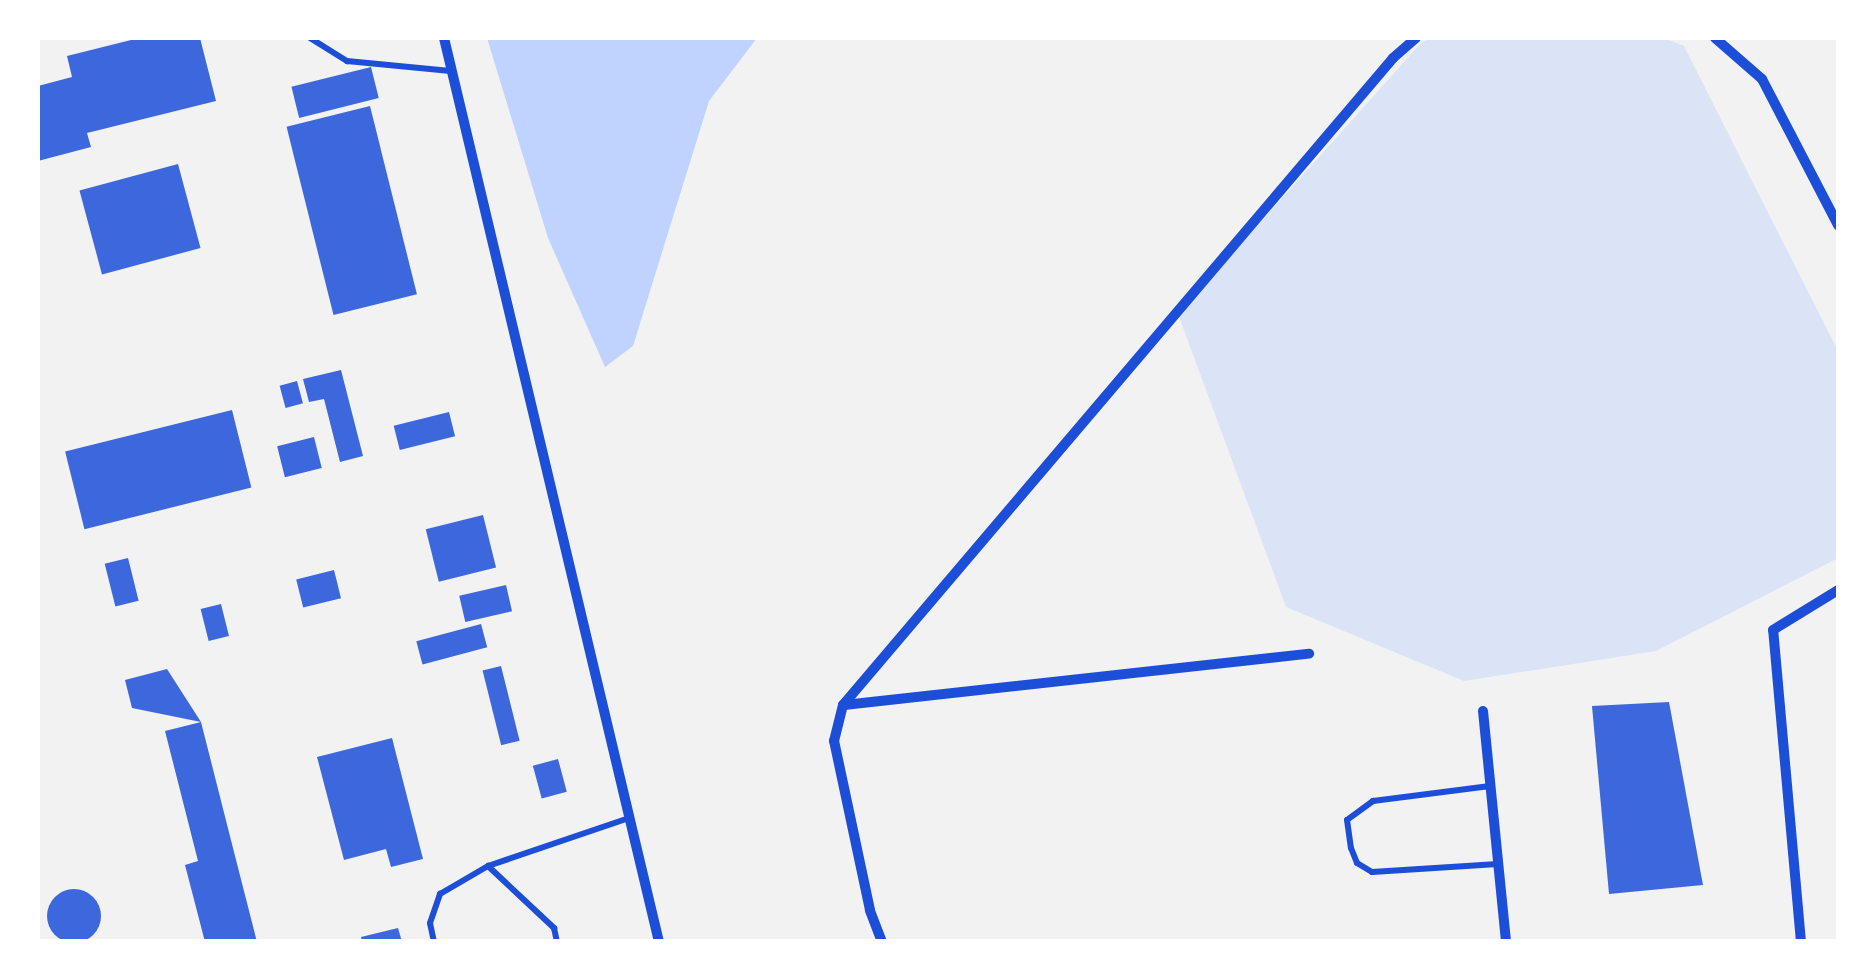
<!DOCTYPE html>
<html>
<head>
<meta charset="utf-8">
<style>
  body { margin:0 }
  #map { position:relative; width:1876px; height:979px; overflow:hidden; background:#f2f2f2; font-family:"Nunito Sans",sans-serif }
  div>[style] { position:absolute }
  [style*='--x'] { left:calc(var(--x)*1px); top:calc(var(--y)*1px); width:calc(var(--w)*1px); rotate:calc(var(--a)*1deg) }
  .green>* { inset:0; background:#dbe4f7 }
  .water>* { inset:0; background:#bfd3fe }
  .building>* { inset:0; background:#3d67dc; transform-origin:0 0 }
  .round { border-radius:50% }
  .service>* { height:6px; margin:-3px; padding:0 3px; transform-origin:3px; border-radius:3px; background:#1d4ed8 }
  .minor>* { height:10px; margin:-5px; padding:0 5px; transform-origin:5px; border-radius:5px; background:#1d4ed8 }
  span { translate:-50% -50%; white-space:nowrap; text-align:center; line-height:1.15; -webkit-text-stroke:10px #fff; paint-order:stroke }
  .frame { position:absolute; inset:0; border:40px solid #fff; pointer-events:none }
</style>
</head>
<body>
<div id="map">
  <div class="green">
    <i style="clip-path:polygon(1433px 38px,1664px 38px,1684px 46px,1838px 351px,1838px 558px,1656px 651px,1464px 681px,1286px 607px,1178px 314px,1422px 42px)"></i>
  </div>
  <div class="water">
    <i style="clip-path:polygon(487px 38px,757px 38px,709px 101px,633px 346px,605px 367px,548px 238px)"></i>
  </div>
  <div class="building">
    <i style="clip-path:polygon(139px 38px,200px 38px,216px 101px,87px 133px,91px 147px,38px 161px,38px 86px,72px 77px,67px 56px)"></i>
    <i style="left:371px;top:67px;width:32px;height:82px;rotate:76deg"></i>
    <i style="left:370px;top:106px;width:194px;height:86px;rotate:76deg"></i>
    <i style="left:178px;top:164px;width:87px;height:102px;rotate:75deg"></i>
    <i style="clip-path:polygon(341px 370px,363px 456px,340px 462px,324px 399px,309px 402px,303px 379px)"></i>
    <i style="left:297px;top:381px;width:23px;height:18px;rotate:75deg"></i>
    <i style="left:232px;top:410px;width:80px;height:172px;rotate:76deg"></i>
    <i style="left:449px;top:412px;width:25px;height:57px;rotate:76deg"></i>
    <i style="left:314px;top:437px;width:32px;height:38px;rotate:76deg"></i>
    <i style="left:483px;top:515px;width:54px;height:59px;rotate:76deg"></i>
    <i style="left:128px;top:558px;width:44px;height:24px;rotate:76deg"></i>
    <i style="left:334px;top:570px;width:29px;height:39px;rotate:76deg"></i>
    <i style="left:506px;top:585px;width:27px;height:48px;rotate:77deg"></i>
    <i style="left:221px;top:604px;width:33px;height:21px;rotate:76deg"></i>
    <i style="left:481px;top:624px;width:24px;height:67px;rotate:75deg"></i>
    <i style="left:501px;top:666px;width:77px;height:19px;rotate:76deg"></i>
    <i style="clip-path:polygon(167px 669px,201px 722px,132px 708px,125px 680px)"></i>
    <i style="clip-path:polygon(1669px 702px,1703px 885px,1609px 894px,1592px 706px)"></i>
    <i style="clip-path:polygon(201px 722px,234px 852px,257px 942px,205px 942px,185px 865px,198px 861px,165px 731px)"></i>
    <i style="clip-path:polygon(392px 738px,423px 859px,391px 867px,386px 849px,344px 860px,317px 757px)"></i>
    <i style="left:558px;top:759px;width:34px;height:26px;rotate:75deg"></i>
    <i class="round" style="left:47px;top:889px;width:54px;height:54px"></i>
    <i style="clip-path:polygon(398px 928px,402px 942px,362px 942px,361px 937px)"></i>
  </div>
  <div class="service">
    <i style="--x:310;--y:38;--w:44;--a:31.9"></i>
    <i style="--x:347;--y:61;--w:104;--a:5.5"></i>
    <i style="--x:1490;--y:786;--w:118;--a:172.7"></i>
    <i style="--x:1373;--y:801;--w:32;--a:144"></i>
    <i style="--x:1347;--y:820;--w:28;--a:82"></i>
    <i style="--x:1351;--y:848;--w:16;--a:68"></i>
    <i style="--x:1357;--y:863;--w:17;--a:31"></i>
    <i style="--x:1372;--y:872;--w:126;--a:-3.6"></i>
    <i style="--x:488;--y:866;--w:91;--a:43.2"></i>
    <i style="--x:554;--y:928;--w:14;--a:78"></i>
    <i style="--x:434;--y:942;--w:19;--a:-102"></i>
    <i style="--x:430;--y:923;--w:31;--a:-71"></i>
    <i style="--x:440;--y:894;--w:56;--a:-30.3"></i>
    <i style="--x:488;--y:866;--w:149;--a:-18.8"></i>
  </div>
  <div class="minor">
    <i style="--x:444;--y:38;--w:929;--a:76.62"></i>
    <i style="--x:1715;--y:38;--w:62;--a:41.1"></i>
    <i style="--x:1762;--y:79;--w:165;--a:62.5"></i>
    <i style="--x:844;--y:705;--w:468;--a:-6.3"></i>
    <i style="--x:1483;--y:711;--w:232;--a:84.3"></i>
    <i style="--x:882;--y:942;--w:34;--a:-111"></i>
    <i style="--x:870;--y:910;--w:173;--a:-102"></i>
    <i style="--x:834;--y:741;--w:37;--a:-76"></i>
    <i style="--x:843;--y:705;--w:849;--a:-49.63"></i>
    <i style="--x:1393;--y:58;--w:30;--a:-41"></i>
    <i style="--x:1801;--y:942;--w:313;--a:-95.1"></i>
    <i style="--x:1773;--y:630;--w:76;--a:-31.6"></i>
  </div>
  <div class="frame"></div>
</div>
</body>
</html>
